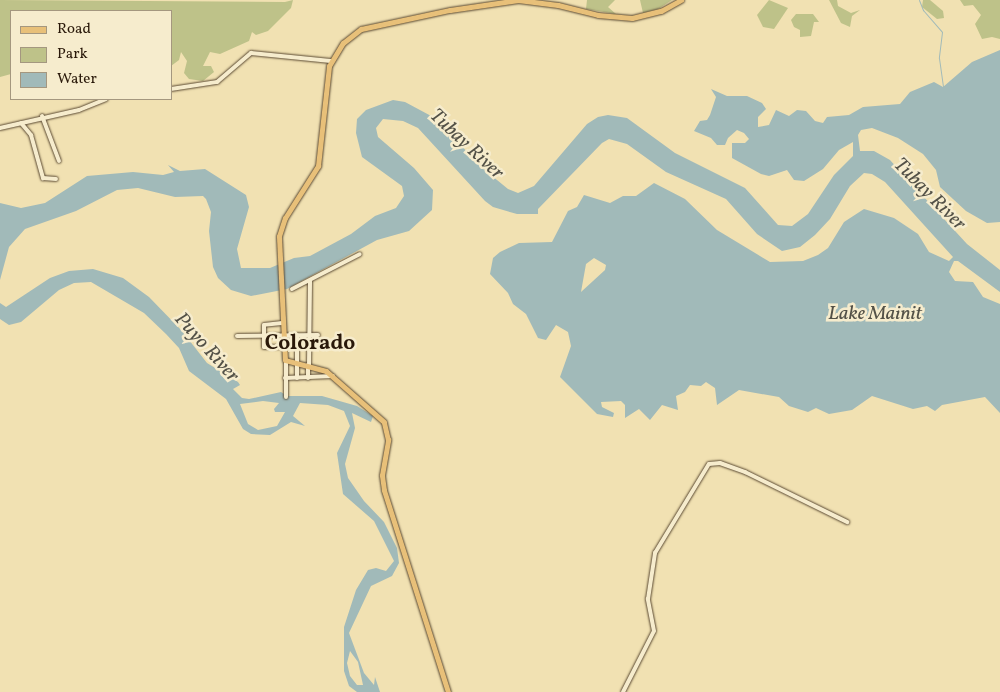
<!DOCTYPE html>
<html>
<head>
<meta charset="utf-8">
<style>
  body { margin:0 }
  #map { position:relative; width:1000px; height:692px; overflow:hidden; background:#f1e1b2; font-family:Vollkorn,serif }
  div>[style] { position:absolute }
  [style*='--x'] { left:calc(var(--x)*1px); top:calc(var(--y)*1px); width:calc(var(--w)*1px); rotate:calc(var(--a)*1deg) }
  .green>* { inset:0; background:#bec289 }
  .water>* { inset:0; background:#a1bab9 }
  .stream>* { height:1px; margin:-0.5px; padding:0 0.5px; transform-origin:0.5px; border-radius:0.5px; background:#a1bab9 }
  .roads { filter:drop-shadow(0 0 1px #5b4a33) drop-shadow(0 0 1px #5b4a33) }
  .minor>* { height:4px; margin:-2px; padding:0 2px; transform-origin:2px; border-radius:2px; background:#f6eccd }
  .major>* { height:5px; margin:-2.5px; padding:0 2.5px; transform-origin:2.5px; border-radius:2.5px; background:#e8c079 }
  span { translate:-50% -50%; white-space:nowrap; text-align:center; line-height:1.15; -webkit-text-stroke:5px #f6eccd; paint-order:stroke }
  .water-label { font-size:20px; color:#535147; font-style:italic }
  .quarter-label { font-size:21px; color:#291809; font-weight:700 }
  .legend { position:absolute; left:10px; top:10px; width:162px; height:90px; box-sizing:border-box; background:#f6eccd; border:1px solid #a4977f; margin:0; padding:6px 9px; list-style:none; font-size:15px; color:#291809 }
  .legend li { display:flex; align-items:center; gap:10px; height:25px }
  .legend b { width:25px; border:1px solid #a4977f }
</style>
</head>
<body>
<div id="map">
  <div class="green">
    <i style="clip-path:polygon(0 0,285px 2px,293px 0,291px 8px,268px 31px,256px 35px,252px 32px,249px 41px,220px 54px,210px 52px,203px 66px,211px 66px,214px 72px,203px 81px,189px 79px,184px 73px,187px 61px,181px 52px,179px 60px,171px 66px,171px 11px,11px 11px,11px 74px,0 77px)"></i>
    <i style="clip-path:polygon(587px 0,615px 0,608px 7px,616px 14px,586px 9px)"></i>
    <i style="clip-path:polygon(640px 0,672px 0,658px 9px,643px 13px)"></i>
    <i style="clip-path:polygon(769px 0,788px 8px,774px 29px,763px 27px,757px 15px)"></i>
    <i style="clip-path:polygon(829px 0,837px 0,838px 6px,851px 13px,860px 10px,852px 16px,850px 27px,841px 23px)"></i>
    <i style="clip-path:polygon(923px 0,930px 0,943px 11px,944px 18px,937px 19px,922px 7px)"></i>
    <i style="clip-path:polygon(960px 0,1000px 0,1000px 39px,992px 37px,982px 39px,975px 24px,981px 15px,973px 5px,964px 6px)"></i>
    <i style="clip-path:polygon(796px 14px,813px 14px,819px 22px,814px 22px,811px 36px,800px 37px,800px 30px,794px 27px,791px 20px)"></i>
  </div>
  <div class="water">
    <i style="clip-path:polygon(evenodd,1000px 50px,1000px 222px,987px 223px,966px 211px,940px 187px,936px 170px,923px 154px,898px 138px,872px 128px,861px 130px,858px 135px,860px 151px,874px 151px,890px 160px,967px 244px,1000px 270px,1000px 292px,958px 261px,954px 261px,949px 272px,955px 281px,973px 282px,983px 297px,1000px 304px,1000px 413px,985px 397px,942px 405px,935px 411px,927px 406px,913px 409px,872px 396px,852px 410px,829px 414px,816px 408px,808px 412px,789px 406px,779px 397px,739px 390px,717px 405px,715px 388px,706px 382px,701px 386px,690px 385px,685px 392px,676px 396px,678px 410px,662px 405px,650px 420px,639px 409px,625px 418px,625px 405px,621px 401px,601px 402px,602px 407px,614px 413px,613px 417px,597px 414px,560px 377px,571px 346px,568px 332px,556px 325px,546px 340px,538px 338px,526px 314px,513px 304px,508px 293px,490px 274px,493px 258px,500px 252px,519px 243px,552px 242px,568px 211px,577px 207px,584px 195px,610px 203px,623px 196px,636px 196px,654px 183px,685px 199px,717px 230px,770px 262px,803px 261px,818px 255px,828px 248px,844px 222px,864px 209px,894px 218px,918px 234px,929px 252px,949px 261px,953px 257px,885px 182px,872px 174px,864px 173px,850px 186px,830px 219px,815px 235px,800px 247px,782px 251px,757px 234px,726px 199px,666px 172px,627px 144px,609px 139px,602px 143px,538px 209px,538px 214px,517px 214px,493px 207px,485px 201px,418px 128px,403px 121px,383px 119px,376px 128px,378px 137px,414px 168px,433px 190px,432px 210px,409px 231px,377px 240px,287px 289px,251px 296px,231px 290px,218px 278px,213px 267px,209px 231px,211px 212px,206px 199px,203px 196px,175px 197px,138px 188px,117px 190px,76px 211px,25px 229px,9px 247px,0 280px,0 203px,21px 208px,45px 203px,87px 176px,133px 172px,163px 175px,174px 172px,168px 165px,180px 171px,205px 169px,246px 195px,249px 207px,237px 249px,241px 268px,270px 268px,294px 258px,310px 256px,351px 234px,375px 216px,396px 208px,404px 196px,402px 186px,362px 157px,356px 133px,357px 119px,366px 110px,393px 100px,405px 102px,433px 117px,486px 171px,508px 189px,518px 193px,534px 186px,587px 124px,598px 117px,608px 115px,627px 118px,675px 153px,745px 188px,778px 225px,792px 226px,808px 214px,834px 175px,853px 156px,853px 142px,839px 150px,823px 169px,804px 181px,794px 180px,787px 170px,769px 176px,761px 174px,732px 158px,732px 143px,745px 143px,749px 139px,744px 133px,737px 130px,728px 138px,725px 145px,717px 145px,711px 138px,694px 131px,700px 121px,707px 120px,710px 115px,716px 97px,711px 89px,727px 96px,747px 96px,762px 103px,766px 109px,758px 117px,758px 127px,769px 125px,776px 110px,789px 116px,797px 110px,806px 111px,815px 121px,823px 123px,827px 117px,849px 115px,863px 107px,900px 104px,910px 92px,934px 82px,943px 87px,972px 62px,1000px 50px,594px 258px,606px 265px,605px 270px,581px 292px,586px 264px,594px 258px)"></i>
    <i style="clip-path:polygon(evenodd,93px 269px,123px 278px,149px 297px,182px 331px,207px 363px,238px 382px,240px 385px,233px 389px,242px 398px,249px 399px,281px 392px,287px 396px,322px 396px,357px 406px,373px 416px,371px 422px,352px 413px,355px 428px,345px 464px,348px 478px,364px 501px,384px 522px,397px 548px,399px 563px,392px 576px,371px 586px,349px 633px,364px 673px,374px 685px,375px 677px,380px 692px,357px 692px,349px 686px,344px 671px,344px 627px,356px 590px,368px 570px,376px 568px,386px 571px,394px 561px,374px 521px,343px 494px,337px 453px,350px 426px,344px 411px,328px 405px,300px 403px,293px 416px,305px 426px,291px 422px,270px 435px,251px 434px,243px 429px,226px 399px,189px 371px,179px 348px,166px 334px,144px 313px,91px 282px,74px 283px,59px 290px,21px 322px,9px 325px,0 319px,0 303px,6px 307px,50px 278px,69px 271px,93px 269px,263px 401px,279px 403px,274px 409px,275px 412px,285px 412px,277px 426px,258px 430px,248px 424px,240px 404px,263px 401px,93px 269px,350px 651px,358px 662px,363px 685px,357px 685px,350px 676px,347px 663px,350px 651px)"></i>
  </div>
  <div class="stream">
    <i style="--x:919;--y:0;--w:11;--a:68"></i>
    <i style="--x:923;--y:10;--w:29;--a:49"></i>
    <i style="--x:942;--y:32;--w:26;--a:97"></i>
    <i style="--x:939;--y:58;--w:29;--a:82"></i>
  </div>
  <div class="roads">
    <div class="minor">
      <i style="--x:171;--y:89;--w:47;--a:-8.7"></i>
      <i style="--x:217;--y:82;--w:45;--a:-40.5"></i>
      <i style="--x:251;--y:53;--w:80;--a:5.7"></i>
      <i style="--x:42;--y:116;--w:48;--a:69.3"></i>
      <i style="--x:21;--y:123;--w:16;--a:50"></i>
      <i style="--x:31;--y:135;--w:45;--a:74.4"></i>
      <i style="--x:43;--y:178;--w:13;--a:4"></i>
      <i style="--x:0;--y:128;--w:81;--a:-12.8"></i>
      <i style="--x:79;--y:110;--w:29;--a:-22"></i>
      <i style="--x:292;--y:289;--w:76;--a:-27.2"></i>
      <i style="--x:282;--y:323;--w:18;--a:174"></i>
      <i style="--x:264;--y:325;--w:22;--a:90"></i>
      <i style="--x:264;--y:347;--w:45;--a:0"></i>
      <i style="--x:237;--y:336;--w:81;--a:-0.7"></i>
      <i style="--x:309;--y:365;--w:84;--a:-89.3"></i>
      <i style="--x:285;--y:378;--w:48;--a:-2.4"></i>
      <i style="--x:297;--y:378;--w:43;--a:-90"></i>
      <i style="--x:308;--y:378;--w:13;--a:-90"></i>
      <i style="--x:286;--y:397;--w:35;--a:-90"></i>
      <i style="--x:623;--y:692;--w:68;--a:-63.1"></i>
      <i style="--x:654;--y:631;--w:33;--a:-101"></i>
      <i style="--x:648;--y:599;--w:47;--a:-81.3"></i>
      <i style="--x:655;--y:553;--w:104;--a:-58.8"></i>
      <i style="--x:709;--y:464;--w:11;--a:-5"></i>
      <i style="--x:720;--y:463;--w:27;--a:20"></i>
      <i style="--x:745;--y:472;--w:114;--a:26.1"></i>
    </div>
    <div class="major">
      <i style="--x:448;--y:692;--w:212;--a:-107.6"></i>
      <i style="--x:384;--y:490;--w:15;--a:-98"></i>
      <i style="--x:382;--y:475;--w:36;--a:-80"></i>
      <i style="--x:388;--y:440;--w:18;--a:-103"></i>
      <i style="--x:384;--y:422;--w:77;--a:-138.7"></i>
      <i style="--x:326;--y:371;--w:42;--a:-165"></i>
      <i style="--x:285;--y:360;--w:124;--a:-92.8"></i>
      <i style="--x:279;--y:236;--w:19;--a:-72"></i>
      <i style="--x:285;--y:218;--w:62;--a:-57.6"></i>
      <i style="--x:318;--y:166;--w:101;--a:-83.7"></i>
      <i style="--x:329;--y:66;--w:27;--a:-59"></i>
      <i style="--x:343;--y:43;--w:23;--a:-38"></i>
      <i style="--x:361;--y:29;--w:91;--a:-12.1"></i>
      <i style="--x:450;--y:10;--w:69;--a:-8.4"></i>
      <i style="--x:518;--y:0;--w:40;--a:7.1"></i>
      <i style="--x:558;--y:5;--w:41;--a:14"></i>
      <i style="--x:598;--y:15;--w:34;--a:5"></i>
      <i style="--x:632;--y:18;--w:30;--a:-14"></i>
      <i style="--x:661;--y:11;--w:23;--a:-29"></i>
    </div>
  </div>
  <div class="water-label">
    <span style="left:466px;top:145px;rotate:43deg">Tubay River</span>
    <span style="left:929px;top:195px;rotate:45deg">Tubay River</span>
    <span style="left:875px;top:314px">Lake Mainit</span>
    <span style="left:206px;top:348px;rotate:48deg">Puyo River</span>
  </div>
  <div class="quarter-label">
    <span style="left:310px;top:344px">Colorado</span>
  </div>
  <ul class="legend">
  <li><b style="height:6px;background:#e8c079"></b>Road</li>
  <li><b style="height:14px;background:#bec289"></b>Park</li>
  <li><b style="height:14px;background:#a1bab9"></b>Water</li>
  </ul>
</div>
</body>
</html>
